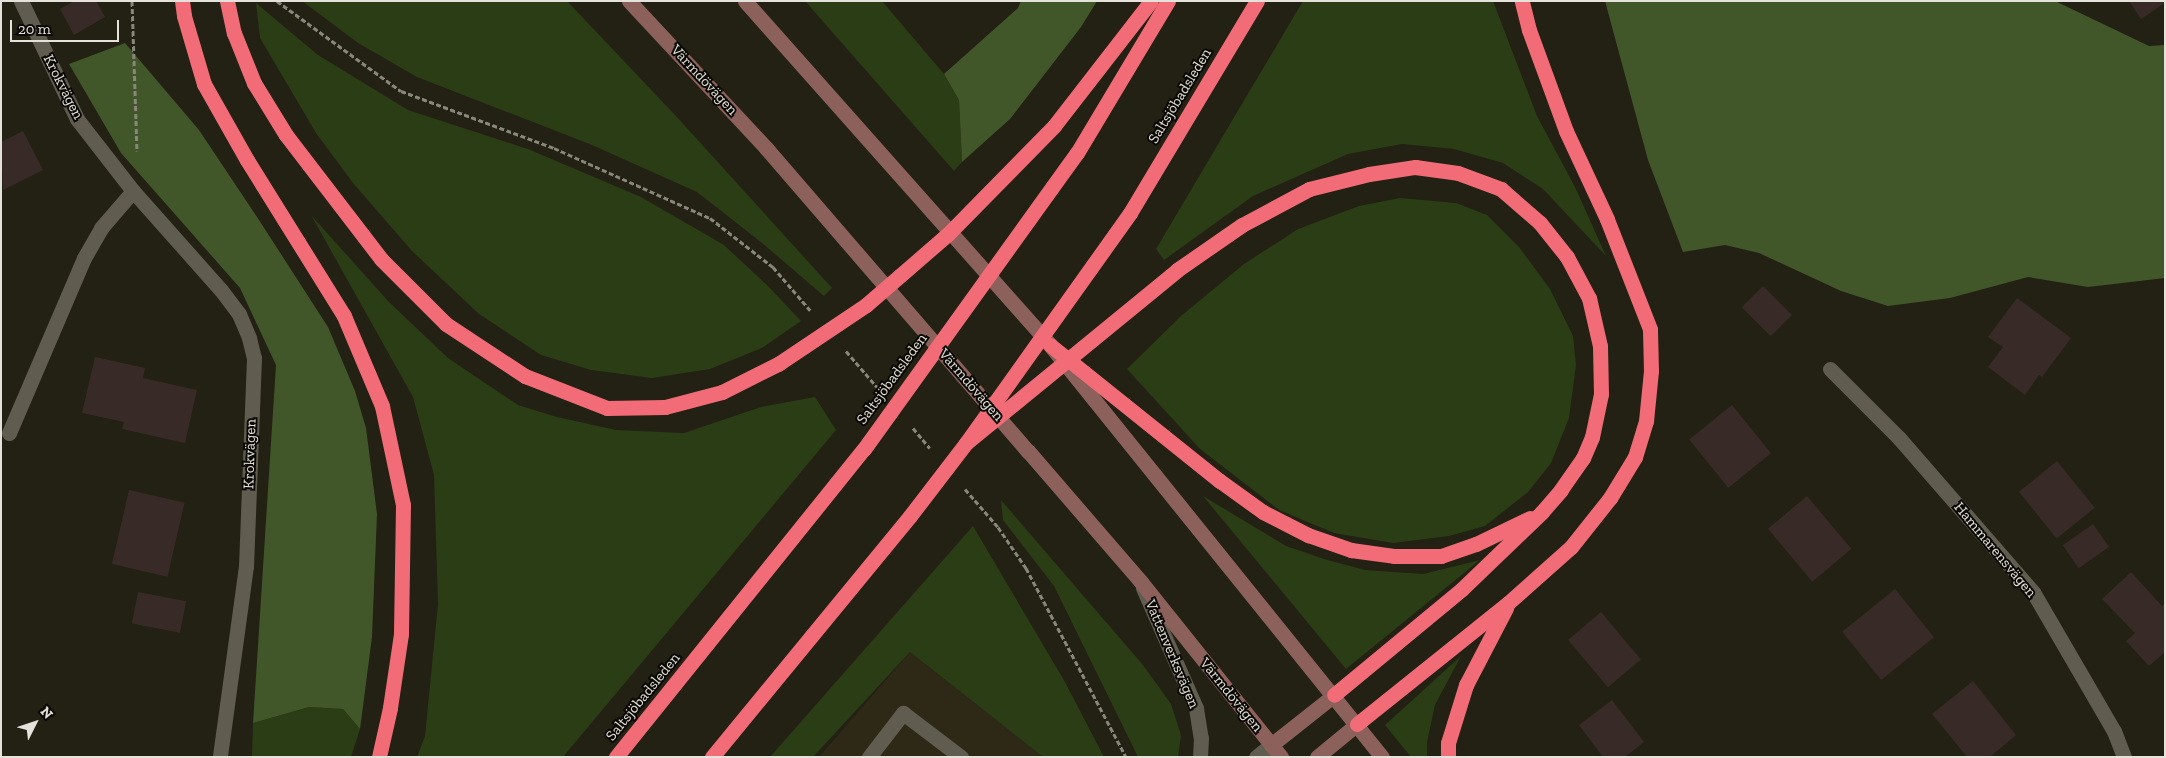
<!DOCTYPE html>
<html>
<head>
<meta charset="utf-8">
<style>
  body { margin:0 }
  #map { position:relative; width:2166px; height:758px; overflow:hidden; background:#232014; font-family:"Zilla Slab",serif }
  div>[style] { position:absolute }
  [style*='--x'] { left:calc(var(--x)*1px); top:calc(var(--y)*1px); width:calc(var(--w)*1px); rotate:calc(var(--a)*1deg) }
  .built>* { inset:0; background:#2e2817 }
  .green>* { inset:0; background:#2a3d14 }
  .forest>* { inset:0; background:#415729 }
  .building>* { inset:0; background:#382b27; transform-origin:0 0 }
  .path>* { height:3px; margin-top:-1.5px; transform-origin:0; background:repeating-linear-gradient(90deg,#89867c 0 5px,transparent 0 7.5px) }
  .service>* { height:15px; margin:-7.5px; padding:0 7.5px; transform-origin:7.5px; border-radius:7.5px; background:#605c4f }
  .minor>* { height:15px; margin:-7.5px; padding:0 7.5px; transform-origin:7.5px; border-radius:7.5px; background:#605c4f }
  .tertiary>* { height:15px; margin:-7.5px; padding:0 7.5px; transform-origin:7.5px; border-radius:7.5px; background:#605c4f }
  .secondary>* { height:15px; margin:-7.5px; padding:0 7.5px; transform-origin:7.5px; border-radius:7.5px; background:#8c615b }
  .motorway>* { height:15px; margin:-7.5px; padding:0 7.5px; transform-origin:7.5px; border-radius:7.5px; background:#f26c77 }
  span { translate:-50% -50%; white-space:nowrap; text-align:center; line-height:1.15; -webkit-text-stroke:4px #0b0905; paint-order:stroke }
  .street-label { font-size:15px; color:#e4e2da }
  .frame { position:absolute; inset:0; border:2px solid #e4e2da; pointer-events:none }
  .north { position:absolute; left:10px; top:698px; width:50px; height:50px; -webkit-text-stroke:4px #0b0905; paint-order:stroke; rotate:49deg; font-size:14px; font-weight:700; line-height:20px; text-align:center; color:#e4e2da }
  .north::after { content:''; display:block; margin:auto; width:18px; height:22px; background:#e4e2da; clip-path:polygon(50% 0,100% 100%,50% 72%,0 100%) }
  .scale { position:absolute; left:10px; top:20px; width:109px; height:22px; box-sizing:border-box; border:2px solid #e4e2da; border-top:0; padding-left:6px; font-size:15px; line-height:18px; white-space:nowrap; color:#e4e2da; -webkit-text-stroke:4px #0b0905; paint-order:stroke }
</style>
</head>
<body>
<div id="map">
  <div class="built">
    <i style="clip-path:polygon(910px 652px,1043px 757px,819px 757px)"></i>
  </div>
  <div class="green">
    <i style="clip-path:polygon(302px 1px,567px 1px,676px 116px,832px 288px,824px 296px,762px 243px,697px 192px,592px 145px,417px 77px,358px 43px)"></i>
    <i style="clip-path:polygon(805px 1px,882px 1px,944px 74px,959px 100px,962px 162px,954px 171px)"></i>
    <i style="clip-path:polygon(1303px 1px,1493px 1px,1537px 116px,1575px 187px,1606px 256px,1543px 189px,1503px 163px,1454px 149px,1402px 144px,1348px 154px,1253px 196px,1164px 260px,1156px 249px)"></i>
    <i style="clip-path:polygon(256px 3px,318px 55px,408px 110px,528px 149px,641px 197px,724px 245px,768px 286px,801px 321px,762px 348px,710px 369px,652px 378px,591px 370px,541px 355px,479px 314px,412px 251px,353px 183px,316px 133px,260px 38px)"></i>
    <i style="clip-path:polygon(1400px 198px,1456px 203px,1487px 215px,1519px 247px,1550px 289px,1573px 336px,1576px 365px,1569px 418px,1551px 463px,1528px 492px,1485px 526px,1449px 536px,1393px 543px,1334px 533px,1279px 510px,1200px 449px,1127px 369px,1181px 316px,1244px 264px,1298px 229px,1359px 206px)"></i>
    <i style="clip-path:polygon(311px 215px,389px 302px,448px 358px,518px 405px,557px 417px,616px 430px,684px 433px,761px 407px,815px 397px,836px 430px,563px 757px,417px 757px,425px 736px,438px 604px,434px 475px,413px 397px)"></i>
    <i style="clip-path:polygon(1203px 496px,1286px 546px,1324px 559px,1365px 570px,1423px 574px,1480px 560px,1346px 669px)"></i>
    <i style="clip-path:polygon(1001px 500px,1143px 665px,1171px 704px,1181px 735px,1178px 757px,1138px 757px,1054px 586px,1003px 520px)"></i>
    <i style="clip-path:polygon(973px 526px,1065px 682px,1104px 757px,1043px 757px,910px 652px,813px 757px,770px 757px)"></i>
    <i style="clip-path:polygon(1461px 656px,1435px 705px,1427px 742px,1427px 757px,1411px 757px,1385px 725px)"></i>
    <i style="clip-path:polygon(309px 707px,343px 709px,360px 729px,351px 757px,252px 757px,253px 723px)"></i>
  </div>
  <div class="forest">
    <i style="clip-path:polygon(1021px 1px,1097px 1px,1081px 27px,1010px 119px,962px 162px,959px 100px,944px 74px,1018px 8px)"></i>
    <i style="clip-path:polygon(1605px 1px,2055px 1px,2149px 46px,2165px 45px,2165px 278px,2088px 287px,2028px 277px,1950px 298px,1888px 306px,1841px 291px,1759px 253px,1725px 245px,1683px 252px,1648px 160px)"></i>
    <i style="clip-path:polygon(125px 43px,199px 130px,259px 220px,328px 327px,355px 391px,366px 428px,377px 514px,372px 637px,360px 729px,343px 709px,309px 707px,253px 723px,276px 365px,240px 288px,121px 153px,69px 64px)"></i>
  </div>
  <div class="building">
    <i style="clip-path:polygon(74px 1px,96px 1px,105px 17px,74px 35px,60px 9px)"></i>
    <i style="clip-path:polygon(2129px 1px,2165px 1px,2165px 3px,2141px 19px)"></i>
    <i style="clip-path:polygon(23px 131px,43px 170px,3px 190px,1px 142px)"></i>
    <i style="left:1763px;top:286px;width:41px;height:30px;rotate:45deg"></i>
    <i style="clip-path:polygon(2017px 298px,2071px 338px,2042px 377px,2039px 375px,2025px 395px,1988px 367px,2003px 347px,1988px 337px)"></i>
    <i style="clip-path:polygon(95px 357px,145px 368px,143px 378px,197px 390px,185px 443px,122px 429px,124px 422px,82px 413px)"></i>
    <i style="left:1732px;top:405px;width:62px;height:55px;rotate:51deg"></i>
    <i style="left:2057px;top:461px;width:60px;height:49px;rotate:51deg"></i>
    <i style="left:129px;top:490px;width:57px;height:76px;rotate:13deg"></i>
    <i style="left:1807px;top:496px;width:69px;height:51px;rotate:50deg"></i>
    <i style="left:2093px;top:524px;width:28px;height:37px;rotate:55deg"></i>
    <i style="clip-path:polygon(2131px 572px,2162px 606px,2165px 603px,2165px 652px,2149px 666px,2126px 641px,2135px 633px,2102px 599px)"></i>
    <i style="left:1895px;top:589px;width:62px;height:68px;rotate:51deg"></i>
    <i style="left:138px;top:592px;width:49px;height:32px;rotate:11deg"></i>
    <i style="left:1601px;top:612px;width:62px;height:43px;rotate:50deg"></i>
    <i style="clip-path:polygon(1973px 681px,2016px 735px,1990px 757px,1967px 757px,1932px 714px)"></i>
    <i style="clip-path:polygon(1612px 700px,1644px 742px,1625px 757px,1603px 757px,1579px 725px)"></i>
  </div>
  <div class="path">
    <i style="--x:132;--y:1;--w:150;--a:88.1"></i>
    <i style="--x:277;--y:1;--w:153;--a:36"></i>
    <i style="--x:401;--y:91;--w:163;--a:20.4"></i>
    <i style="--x:554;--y:148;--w:171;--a:24.2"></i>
    <i style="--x:710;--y:218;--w:80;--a:37.9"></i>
    <i style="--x:773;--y:267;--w:57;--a:49.3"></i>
    <i style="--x:846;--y:351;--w:48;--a:49.3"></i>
    <i style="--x:913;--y:428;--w:26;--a:50"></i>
    <i style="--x:965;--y:489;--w:50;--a:49"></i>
    <i style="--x:998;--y:527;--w:50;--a:55.7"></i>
    <i style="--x:1026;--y:568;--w:214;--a:62.1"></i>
  </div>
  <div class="service">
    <i style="--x:9;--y:433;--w:190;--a:-66.8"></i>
    <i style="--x:84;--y:258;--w:34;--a:-60"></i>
    <i style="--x:101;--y:228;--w:49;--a:-49.1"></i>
    <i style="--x:869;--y:757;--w:56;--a:-52.3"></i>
    <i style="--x:903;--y:713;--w:73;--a:37.2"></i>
  </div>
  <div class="minor">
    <i style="--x:21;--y:1;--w:131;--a:64.6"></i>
    <i style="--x:77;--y:119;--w:91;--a:52.1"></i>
    <i style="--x:133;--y:191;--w:132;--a:48.4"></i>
    <i style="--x:221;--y:290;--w:30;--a:53"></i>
    <i style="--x:239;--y:314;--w:26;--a:67"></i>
    <i style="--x:249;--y:338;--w:21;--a:76"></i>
    <i style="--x:254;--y:358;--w:208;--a:92.2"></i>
    <i style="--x:246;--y:566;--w:193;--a:97.8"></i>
    <i style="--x:1830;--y:369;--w:98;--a:45"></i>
    <i style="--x:1899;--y:438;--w:204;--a:49"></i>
    <i style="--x:2033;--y:592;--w:161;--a:59.8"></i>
    <i style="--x:2114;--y:731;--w:28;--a:69"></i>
  </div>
  <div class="tertiary">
    <i style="--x:1143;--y:588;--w:131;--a:66.2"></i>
    <i style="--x:1196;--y:708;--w:30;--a:81"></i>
    <i style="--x:1201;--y:738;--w:19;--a:93"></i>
    <i style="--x:1256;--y:757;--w:19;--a:-39"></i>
  </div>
  <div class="secondary">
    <i style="--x:629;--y:1;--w:201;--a:47"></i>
    <i style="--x:766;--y:148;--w:401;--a:49.2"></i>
    <i style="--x:1028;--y:451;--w:173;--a:49.2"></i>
    <i style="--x:1141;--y:582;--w:224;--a:51.3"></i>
    <i style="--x:745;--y:1;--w:460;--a:48.4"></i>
    <i style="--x:1050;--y:345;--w:529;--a:51.14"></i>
    <i style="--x:1271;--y:745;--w:80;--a:-38.4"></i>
    <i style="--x:1317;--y:757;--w:52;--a:-39.5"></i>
  </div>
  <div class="motorway">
    <i style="--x:182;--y:1;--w:15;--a:82"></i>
    <i style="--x:184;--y:16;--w:71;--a:73.6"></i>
    <i style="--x:204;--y:84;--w:87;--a:60.5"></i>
    <i style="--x:247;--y:160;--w:184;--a:58.1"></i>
    <i style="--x:344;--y:316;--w:98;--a:67.1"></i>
    <i style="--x:382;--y:406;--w:101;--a:78"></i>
    <i style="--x:403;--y:505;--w:129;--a:90.9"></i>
    <i style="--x:401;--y:634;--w:75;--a:98.5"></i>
    <i style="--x:390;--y:708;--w:50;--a:102.7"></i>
    <i style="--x:227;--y:1;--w:33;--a:78"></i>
    <i style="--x:234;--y:33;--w:54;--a:68.2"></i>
    <i style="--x:254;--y:83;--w:61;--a:58.4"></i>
    <i style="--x:286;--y:135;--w:156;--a:52.5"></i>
    <i style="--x:381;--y:259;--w:92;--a:45"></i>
    <i style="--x:446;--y:324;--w:95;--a:33.4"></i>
    <i style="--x:525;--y:376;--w:88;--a:21.3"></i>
    <i style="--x:607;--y:408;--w:58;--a:-1"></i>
    <i style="--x:665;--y:407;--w:59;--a:-14.7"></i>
    <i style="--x:722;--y:392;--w:63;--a:-26.6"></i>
    <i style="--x:778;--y:364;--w:106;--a:-33.8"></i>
    <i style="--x:866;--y:305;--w:108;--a:-40.9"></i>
    <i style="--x:948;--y:234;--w:151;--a:-45.5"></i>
    <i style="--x:1054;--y:126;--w:158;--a:-52.2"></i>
    <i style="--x:1050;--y:345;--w:218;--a:38.7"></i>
    <i style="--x:1220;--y:481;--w:53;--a:35.8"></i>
    <i style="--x:1263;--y:512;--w:51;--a:27.1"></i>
    <i style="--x:1308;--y:535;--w:46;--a:19.2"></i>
    <i style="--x:1351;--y:550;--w:43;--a:7.9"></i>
    <i style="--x:1394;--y:556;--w:47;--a:0"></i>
    <i style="--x:1441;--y:556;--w:37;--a:-19"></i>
    <i style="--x:1476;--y:544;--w:60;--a:-25.7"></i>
    <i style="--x:966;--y:443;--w:273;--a:-39.3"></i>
    <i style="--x:1177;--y:270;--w:79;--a:-34.7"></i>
    <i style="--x:1242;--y:225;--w:76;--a:-28.2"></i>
    <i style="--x:1309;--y:189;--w:62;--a:-14"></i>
    <i style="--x:1369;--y:174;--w:47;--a:-8.7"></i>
    <i style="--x:1415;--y:167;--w:43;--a:7.9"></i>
    <i style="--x:1458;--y:173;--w:46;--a:20.4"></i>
    <i style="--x:1501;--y:189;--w:52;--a:41.1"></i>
    <i style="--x:1540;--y:223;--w:43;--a:51.5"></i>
    <i style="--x:1567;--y:257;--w:47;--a:61.8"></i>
    <i style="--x:1589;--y:298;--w:49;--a:77.1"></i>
    <i style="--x:1600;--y:346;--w:48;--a:88.8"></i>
    <i style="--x:1601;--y:394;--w:44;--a:101.8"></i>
    <i style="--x:1592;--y:437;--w:23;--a:113"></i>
    <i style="--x:1583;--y:458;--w:39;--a:125"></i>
    <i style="--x:1561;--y:490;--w:29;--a:131"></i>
    <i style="--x:1542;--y:512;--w:111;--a:136.1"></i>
    <i style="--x:1462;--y:589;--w:166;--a:140.4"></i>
    <i style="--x:1357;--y:724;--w:193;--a:-38.7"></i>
    <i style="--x:1508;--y:603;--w:84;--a:-41.6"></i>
    <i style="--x:1571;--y:547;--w:63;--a:-51.5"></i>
    <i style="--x:1610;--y:498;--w:48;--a:-58.6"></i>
    <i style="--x:1635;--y:457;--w:38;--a:-73"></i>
    <i style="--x:1646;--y:421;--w:50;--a:-84.3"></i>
    <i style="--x:1651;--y:371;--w:42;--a:-91.4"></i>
    <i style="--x:1650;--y:329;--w:118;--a:-111.4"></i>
    <i style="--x:1607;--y:219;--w:97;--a:-115"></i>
    <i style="--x:1566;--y:131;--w:108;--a:-110.1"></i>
    <i style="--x:1529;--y:30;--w:30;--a:-104"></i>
    <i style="--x:616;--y:757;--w:395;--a:-51.2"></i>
    <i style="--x:864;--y:449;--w:365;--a:-54.3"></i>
    <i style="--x:1077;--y:153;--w:177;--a:-59.1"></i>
    <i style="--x:712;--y:757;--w:312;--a:-50.6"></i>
    <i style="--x:910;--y:516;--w:92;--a:-52.5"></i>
    <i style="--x:966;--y:443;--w:282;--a:-54.5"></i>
    <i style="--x:1130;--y:213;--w:247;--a:-59.1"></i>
    <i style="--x:1448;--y:757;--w:14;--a:-90"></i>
    <i style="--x:1448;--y:743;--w:61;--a:-72.8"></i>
    <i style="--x:1466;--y:685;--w:87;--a:-62.5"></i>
  </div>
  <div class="street-label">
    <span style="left:704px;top:80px;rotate:47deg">Värmdövägen</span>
    <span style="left:63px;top:87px;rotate:63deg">Krokvägen</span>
    <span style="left:1180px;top:96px;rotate:-59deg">Saltsjöbadsleden</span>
    <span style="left:892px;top:379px;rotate:-54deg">Saltsjöbadsleden</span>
    <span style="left:971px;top:385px;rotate:49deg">Värmdövägen</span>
    <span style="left:250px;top:454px;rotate:-88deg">Krokvägen</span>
    <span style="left:1995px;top:550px;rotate:50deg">Hammarensvägen</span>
    <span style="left:1172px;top:654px;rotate:67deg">Vattenverksvägen</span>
    <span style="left:1231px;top:695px;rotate:51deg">Värmdövägen</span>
    <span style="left:643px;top:697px;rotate:-51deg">Saltsjöbadsleden</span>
  </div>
  <div class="frame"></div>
  <div class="north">N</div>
  <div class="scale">20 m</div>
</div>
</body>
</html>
